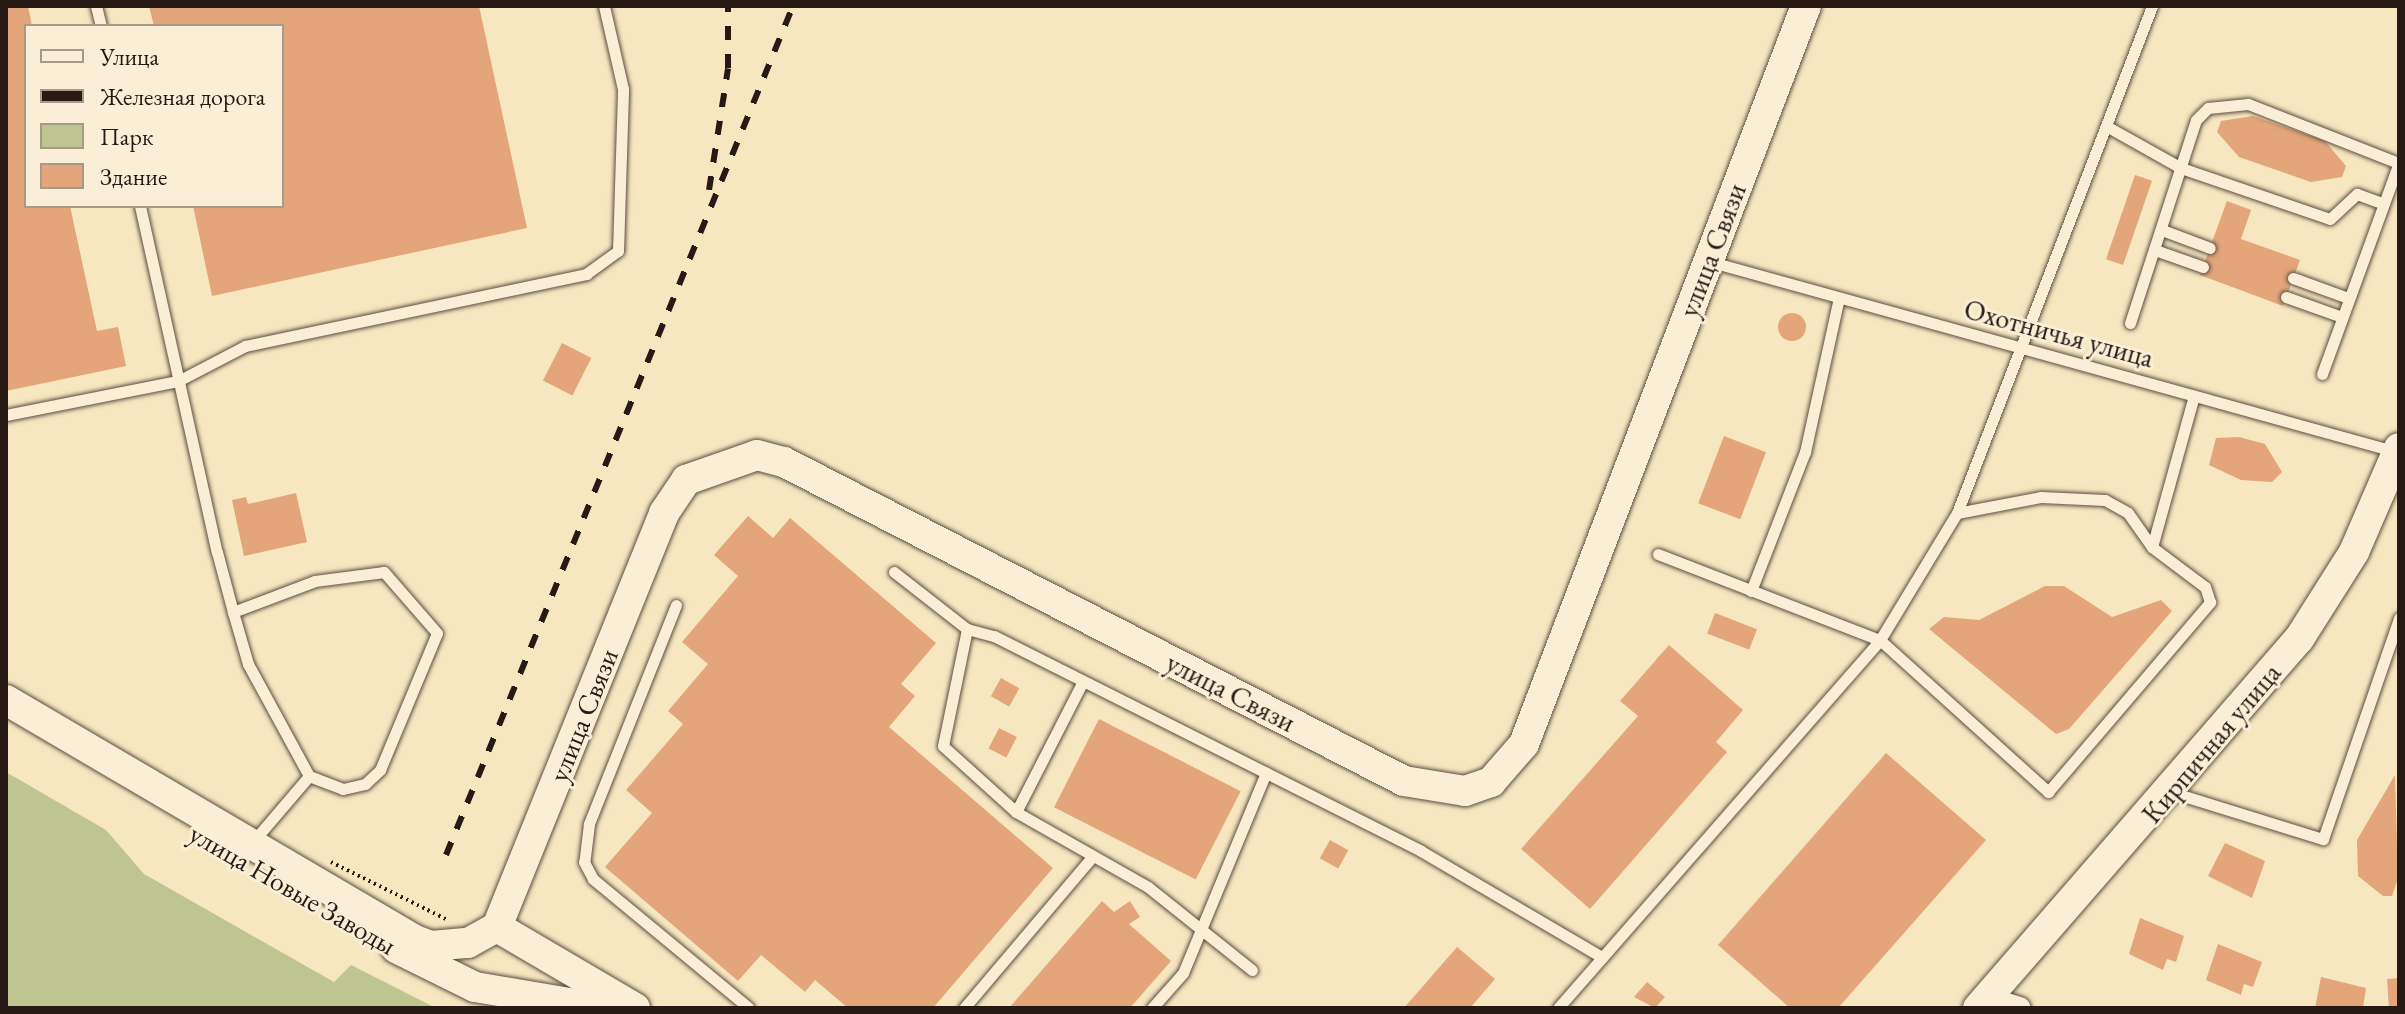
<!DOCTYPE html>
<html>
<head>
<meta charset="utf-8">
<style>
  body { margin:0 }
  #map { position:relative; width:2405px; height:1014px; overflow:hidden; background:#f7e7c0; font-family:"EB Garamond",serif }
  div>[style] { position:absolute }
  [style*='--x'] { left:calc(var(--x)*1px); top:calc(var(--y)*1px); width:calc(var(--w)*1px); rotate:calc(var(--a)*1deg) }
  .green>* { inset:0; background:#bec591 }
  .building>* { inset:0; background:#e3a579; transform-origin:0 0 }
  .round { border-radius:50% }
  .path>* { height:4px; margin-top:-2px; transform-origin:0; background:repeating-linear-gradient(90deg,#271a15 0 2px,transparent 0 6px) }
  .roads { filter:drop-shadow(0 0 2px #5b4d40) drop-shadow(0 0 2px #5b4d40) }
  .lane>* { height:11px; margin:-5.5px; padding:0 5.5px; transform-origin:5.5px; border-radius:5.5px; background:#faefd6 }
  .street>* { height:22px; margin:-11px; padding:0 11px; transform-origin:11px; border-radius:11px; background:#faefd6 }
  .secondary>* { height:30px; margin:-15px; padding:0 15px; transform-origin:15px; border-radius:15px; background:#faefd6 }
  .rail>* { height:6px; margin-top:-3px; transform-origin:0; background:repeating-linear-gradient(90deg,#271a15 0 14px,transparent 0 28px) }
  span { translate:-50% -50%; white-space:nowrap; text-align:center; line-height:1.15; -webkit-text-stroke:6px #faefd6; paint-order:stroke }
  .street-label { font-size:28px; color:#271a15 }
  .frame { position:absolute; inset:0; border:8px solid #271a15; pointer-events:none }
  .legend { position:absolute; left:24px; top:24px; width:260px; height:184px; box-sizing:border-box; background:#faefd6; border:2px solid #a69a89; margin:0; padding:10px 14px; list-style:none; font-size:24px; color:#271a15 }
  .legend li { display:flex; align-items:center; gap:16px; height:40px }
  .legend b { width:40px; border:2px solid #a69a89 }
</style>
</head>
<body>
<div id="map">
  <div class="green">
    <i style="clip-path:polygon(6px 772px,106px 830px,144px 874px,334px 982px,351px 965px,436px 1008px,6px 1008px)"></i>
  </div>
  <div class="building">
    <i style="clip-path:polygon(6px 6px,28px 6px,32px 26px,26px 26px,26px 206px,70px 206px,97px 331px,118px 327px,126px 366px,6px 391px)"></i>
    <i style="clip-path:polygon(149px 6px,479px 6px,527px 228px,212px 296px,193px 206px,282px 206px,282px 26px,154px 26px)"></i>
    <i style="clip-path:polygon(2253px 116px,2325px 141px,2346px 166px,2342px 177px,2311px 182px,2239px 157px,2217px 132px,2221px 121px)"></i>
    <i style="left:2135px;top:175px;width:18px;height:89px;rotate:19deg"></i>
    <i style="clip-path:polygon(2227px 201px,2251px 210px,2241px 239px,2300px 260px,2283px 306px,2200px 275px)"></i>
    <i class="round" style="left:1778px;top:313px;width:28px;height:28px"></i>
    <i style="left:562px;top:343px;width:33px;height:42px;rotate:27deg"></i>
    <i style="left:1724px;top:436px;width:45px;height:72px;rotate:21deg"></i>
    <i style="clip-path:polygon(2239px 437px,2265px 444px,2282px 472px,2272px 482px,2241px 480px,2209px 465px,2216px 438px)"></i>
    <i style="clip-path:polygon(296px 493px,307px 542px,244px 556px,232px 500px,246px 497px,248px 504px)"></i>
    <i style="clip-path:polygon(748px 516px,773px 538px,790px 518px,936px 643px,901px 684px,915px 696px,889px 727px,1053px 868px,933px 1008px,848px 1008px,815px 980px,805px 992px,761px 955px,738px 981px,605px 867px,652px 813px,626px 790px,683px 724px,668px 711px,708px 664px,682px 642px,738px 576px,714px 555px)"></i>
    <i style="clip-path:polygon(2045px 586px,2064px 586px,2112px 617px,2161px 600px,2172px 611px,2069px 729px,2056px 734px,1929px 629px,1944px 617px,1979px 620px)"></i>
    <i style="left:1715px;top:613px;width:45px;height:22px;rotate:21deg"></i>
    <i style="clip-path:polygon(1669px 645px,1743px 710px,1716px 742px,1727px 752px,1590px 909px,1521px 849px,1638px 716px,1620px 701px)"></i>
    <i style="left:1001px;top:678px;width:21px;height:21px;rotate:29deg"></i>
    <i style="left:1099px;top:719px;width:159px;height:99px;rotate:27deg"></i>
    <i style="left:999px;top:728px;width:20px;height:23px;rotate:27deg"></i>
    <i style="clip-path:polygon(1886px 753px,1986px 840px,1838px 1008px,1790px 1008px,1718px 945px)"></i>
    <i style="clip-path:polygon(2395px 775px,2398px 879px,2392px 896px,2383px 896px,2358px 876px,2357px 840px)"></i>
    <i style="left:1330px;top:840px;width:21px;height:21px;rotate:29deg"></i>
    <i style="clip-path:polygon(2225px 843px,2265px 861px,2252px 898px,2208px 876px)"></i>
    <i style="clip-path:polygon(1102px 901px,1114px 912px,1130px 901px,1140px 917px,1129px 924px,1171px 961px,1130px 1008px,1009px 1008px)"></i>
    <i style="clip-path:polygon(2140px 918px,2184px 936px,2176px 962px,2167px 959px,2163px 970px,2129px 954px)"></i>
    <i style="clip-path:polygon(2218px 944px,2262px 962px,2253px 987px,2244px 984px,2241px 995px,2206px 980px)"></i>
    <i style="clip-path:polygon(1457px 947px,1495px 979px,1470px 1008px,1404px 1008px)"></i>
    <i style="clip-path:polygon(2321px 977px,2366px 988px,2363px 1008px,2315px 1008px)"></i>
    <i style="clip-path:polygon(2399px 978px,2399px 1008px,2389px 1008px,2387px 979px)"></i>
    <i style="clip-path:polygon(1647px 982px,1665px 997px,1655px 1008px,1634px 997px)"></i>
  </div>
  <div class="path">
    <i style="--x:331;--y:862;--w:131;--a:26.4"></i>
  </div>
  <div class="roads">
    <div class="lane">
      <i style="--x:96;--y:6;--w:21;--a:76"></i>
      <i style="--x:2108;--y:127;--w:84;--a:29.3"></i>
      <i style="--x:2181;--y:168;--w:157;--a:18.9"></i>
      <i style="--x:2330;--y:219;--w:37;--a:-43"></i>
      <i style="--x:2357;--y:194;--w:27;--a:20"></i>
      <i style="--x:140;--y:206;--w:354;--a:77.5"></i>
      <i style="--x:217;--y:552;--w:62;--a:75.1"></i>
      <i style="--x:233;--y:612;--w:54;--a:73.9"></i>
      <i style="--x:248;--y:664;--w:128;--a:61.4"></i>
      <i style="--x:309;--y:776;--w:36;--a:21"></i>
      <i style="--x:343;--y:789;--w:23;--a:-13"></i>
      <i style="--x:365;--y:784;--w:21;--a:-43"></i>
      <i style="--x:380;--y:770;--w:148;--a:-67.4"></i>
      <i style="--x:437;--y:633;--w:81;--a:-131"></i>
      <i style="--x:384;--y:572;--w:70;--a:172.6"></i>
      <i style="--x:315;--y:581;--w:88;--a:159.3"></i>
      <i style="--x:2162;--y:230;--w:51;--a:20.6"></i>
      <i style="--x:2155;--y:250;--w:51;--a:19.5"></i>
      <i style="--x:1708;--y:261;--w:715;--a:15.49"></i>
      <i style="--x:2293;--y:278;--w:59;--a:20"></i>
      <i style="--x:2286;--y:297;--w:59;--a:19.7"></i>
      <i style="--x:2130;--y:323;--w:213;--a:-72"></i>
      <i style="--x:2196;--y:120;--w:17;--a:-45"></i>
      <i style="--x:2208;--y:108;--w:40;--a:-5.7"></i>
      <i style="--x:2248;--y:104;--w:159;--a:21.4"></i>
      <i style="--x:2322;--y:374;--w:225;--a:-70"></i>
      <i style="--x:6;--y:415;--w:175;--a:-11.2"></i>
      <i style="--x:178;--y:381;--w:76;--a:-27.6"></i>
      <i style="--x:245;--y:346;--w:349;--a:-11.9"></i>
      <i style="--x:586;--y:274;--w:39;--a:-36"></i>
      <i style="--x:618;--y:251;--w:162;--a:-88.2"></i>
      <i style="--x:623;--y:89;--w:85;--a:-102.9"></i>
      <i style="--x:1957;--y:513;--w:86;--a:-10.8"></i>
      <i style="--x:2041;--y:497;--w:64;--a:2.7"></i>
      <i style="--x:2105;--y:500;--w:26;--a:29"></i>
      <i style="--x:2128;--y:513;--w:42;--a:54.8"></i>
      <i style="--x:1658;--y:554;--w:238;--a:21.2"></i>
      <i style="--x:1880;--y:640;--w:227;--a:42.1"></i>
      <i style="--x:2048;--y:792;--w:250;--a:-49.5"></i>
      <i style="--x:2210;--y:602;--w:16;--a:-108"></i>
      <i style="--x:2205;--y:587;--w:66;--a:-143"></i>
      <i style="--x:2152;--y:547;--w:157;--a:-74.5"></i>
      <i style="--x:894;--y:572;--w:93;--a:38"></i>
      <i style="--x:967;--y:629;--w:28;--a:15"></i>
      <i style="--x:994;--y:636;--w:478;--a:26.7"></i>
      <i style="--x:1421;--y:851;--w:210;--a:30.4"></i>
      <i style="--x:1751;--y:591;--w:149;--a:-68.8"></i>
      <i style="--x:1805;--y:452;--w:158;--a:-77.6"></i>
      <i style="--x:676;--y:605;--w:236;--a:111.7"></i>
      <i style="--x:589;--y:824;--w:38;--a:97"></i>
      <i style="--x:584;--y:862;--w:19;--a:62"></i>
      <i style="--x:593;--y:879;--w:202;--a:39.6"></i>
      <i style="--x:967;--y:629;--w:119;--a:101.6"></i>
      <i style="--x:943;--y:746;--w:98;--a:42.1"></i>
      <i style="--x:1016;--y:812;--w:152;--a:29.6"></i>
      <i style="--x:1148;--y:887;--w:133;--a:38.6"></i>
      <i style="--x:2171;--y:792;--w:159;--a:17.2"></i>
      <i style="--x:2323;--y:839;--w:234;--a:-71"></i>
      <i style="--x:1016;--y:812;--w:147;--a:-62.9"></i>
      <i style="--x:239;--y:858;--w:108;--a:-49.5"></i>
      <i style="--x:964;--y:1008;--w:199;--a:-49.7"></i>
      <i style="--x:1152;--y:1008;--w:47;--a:-48.5"></i>
      <i style="--x:1183;--y:973;--w:217;--a:-67.5"></i>
      <i style="--x:1558;--y:1008;--w:489;--a:-48.8"></i>
      <i style="--x:1880;--y:640;--w:149;--a:-58.8"></i>
      <i style="--x:1957;--y:513;--w:543;--a:-68.96"></i>
    </div>
    <div class="street">
      <i style="--x:1987;--y:998;--w:34;--a:17"></i>
    </div>
    <div class="secondary">
      <i style="--x:6;--y:700;--w:474;--a:30.4"></i>
      <i style="--x:415;--y:940;--w:17;--a:21"></i>
      <i style="--x:431;--y:946;--w:37;--a:-5"></i>
      <i style="--x:468;--y:943;--w:33;--a:-29"></i>
      <i style="--x:497;--y:927;--w:446;--a:-68"></i>
      <i style="--x:664;--y:513;--w:40;--a:-56"></i>
      <i style="--x:686;--y:480;--w:75;--a:-19.4"></i>
      <i style="--x:757;--y:455;--w:28;--a:15"></i>
      <i style="--x:784;--y:462;--w:697;--a:27.23"></i>
      <i style="--x:1404;--y:781;--w:62;--a:9.3"></i>
      <i style="--x:1465;--y:791;--w:28;--a:-19"></i>
      <i style="--x:1491;--y:782;--w:50;--a:-49"></i>
      <i style="--x:1524;--y:744;--w:790;--a:-69.09"></i>
      <i style="--x:497;--y:927;--w:160;--a:30.4"></i>
      <i style="--x:396;--y:948;--w:88;--a:26.3"></i>
      <i style="--x:475;--y:987;--w:126;--a:9.6"></i>
      <i style="--x:1978;--y:1008;--w:489;--a:-49"></i>
      <i style="--x:2299;--y:639;--w:103;--a:-57.7"></i>
      <i style="--x:2354;--y:552;--w:113;--a:-66.6"></i>
    </div>
  </div>
  <div class="rail">
    <i style="--x:709;--y:190;--w:123;--a:-81.1"></i>
    <i style="--x:728;--y:68;--w:62;--a:-90"></i>
    <i style="--x:446;--y:855;--w:917;--a:-67.77"></i>
  </div>
  <div class="street-label">
    <span style="left:1712px;top:250px;rotate:-69deg">улица Связи</span>
    <span style="left:2059px;top:333px;rotate:15deg">Охотничья улица</span>
    <span style="left:1231px;top:692px;rotate:27deg">улица Связи</span>
    <span style="left:583px;top:715px;rotate:-68deg">улица Связи</span>
    <span style="left:2211px;top:743px;rotate:-50deg">Кирпичная улица</span>
    <span style="left:293px;top:889px;rotate:30deg">улица Новые Заводы</span>
  </div>
  <div class="frame"></div>
  <ul class="legend">
  <li><b style="height:10px;background:#faefd6"></b>Улица</li>
  <li><b style="height:10px;background:#271a15"></b>Железная дорога</li>
  <li><b style="height:22px;background:#bec591"></b>Парк</li>
  <li><b style="height:22px;background:#e3a579"></b>Здание</li>
  </ul>
</div>
</body>
</html>
